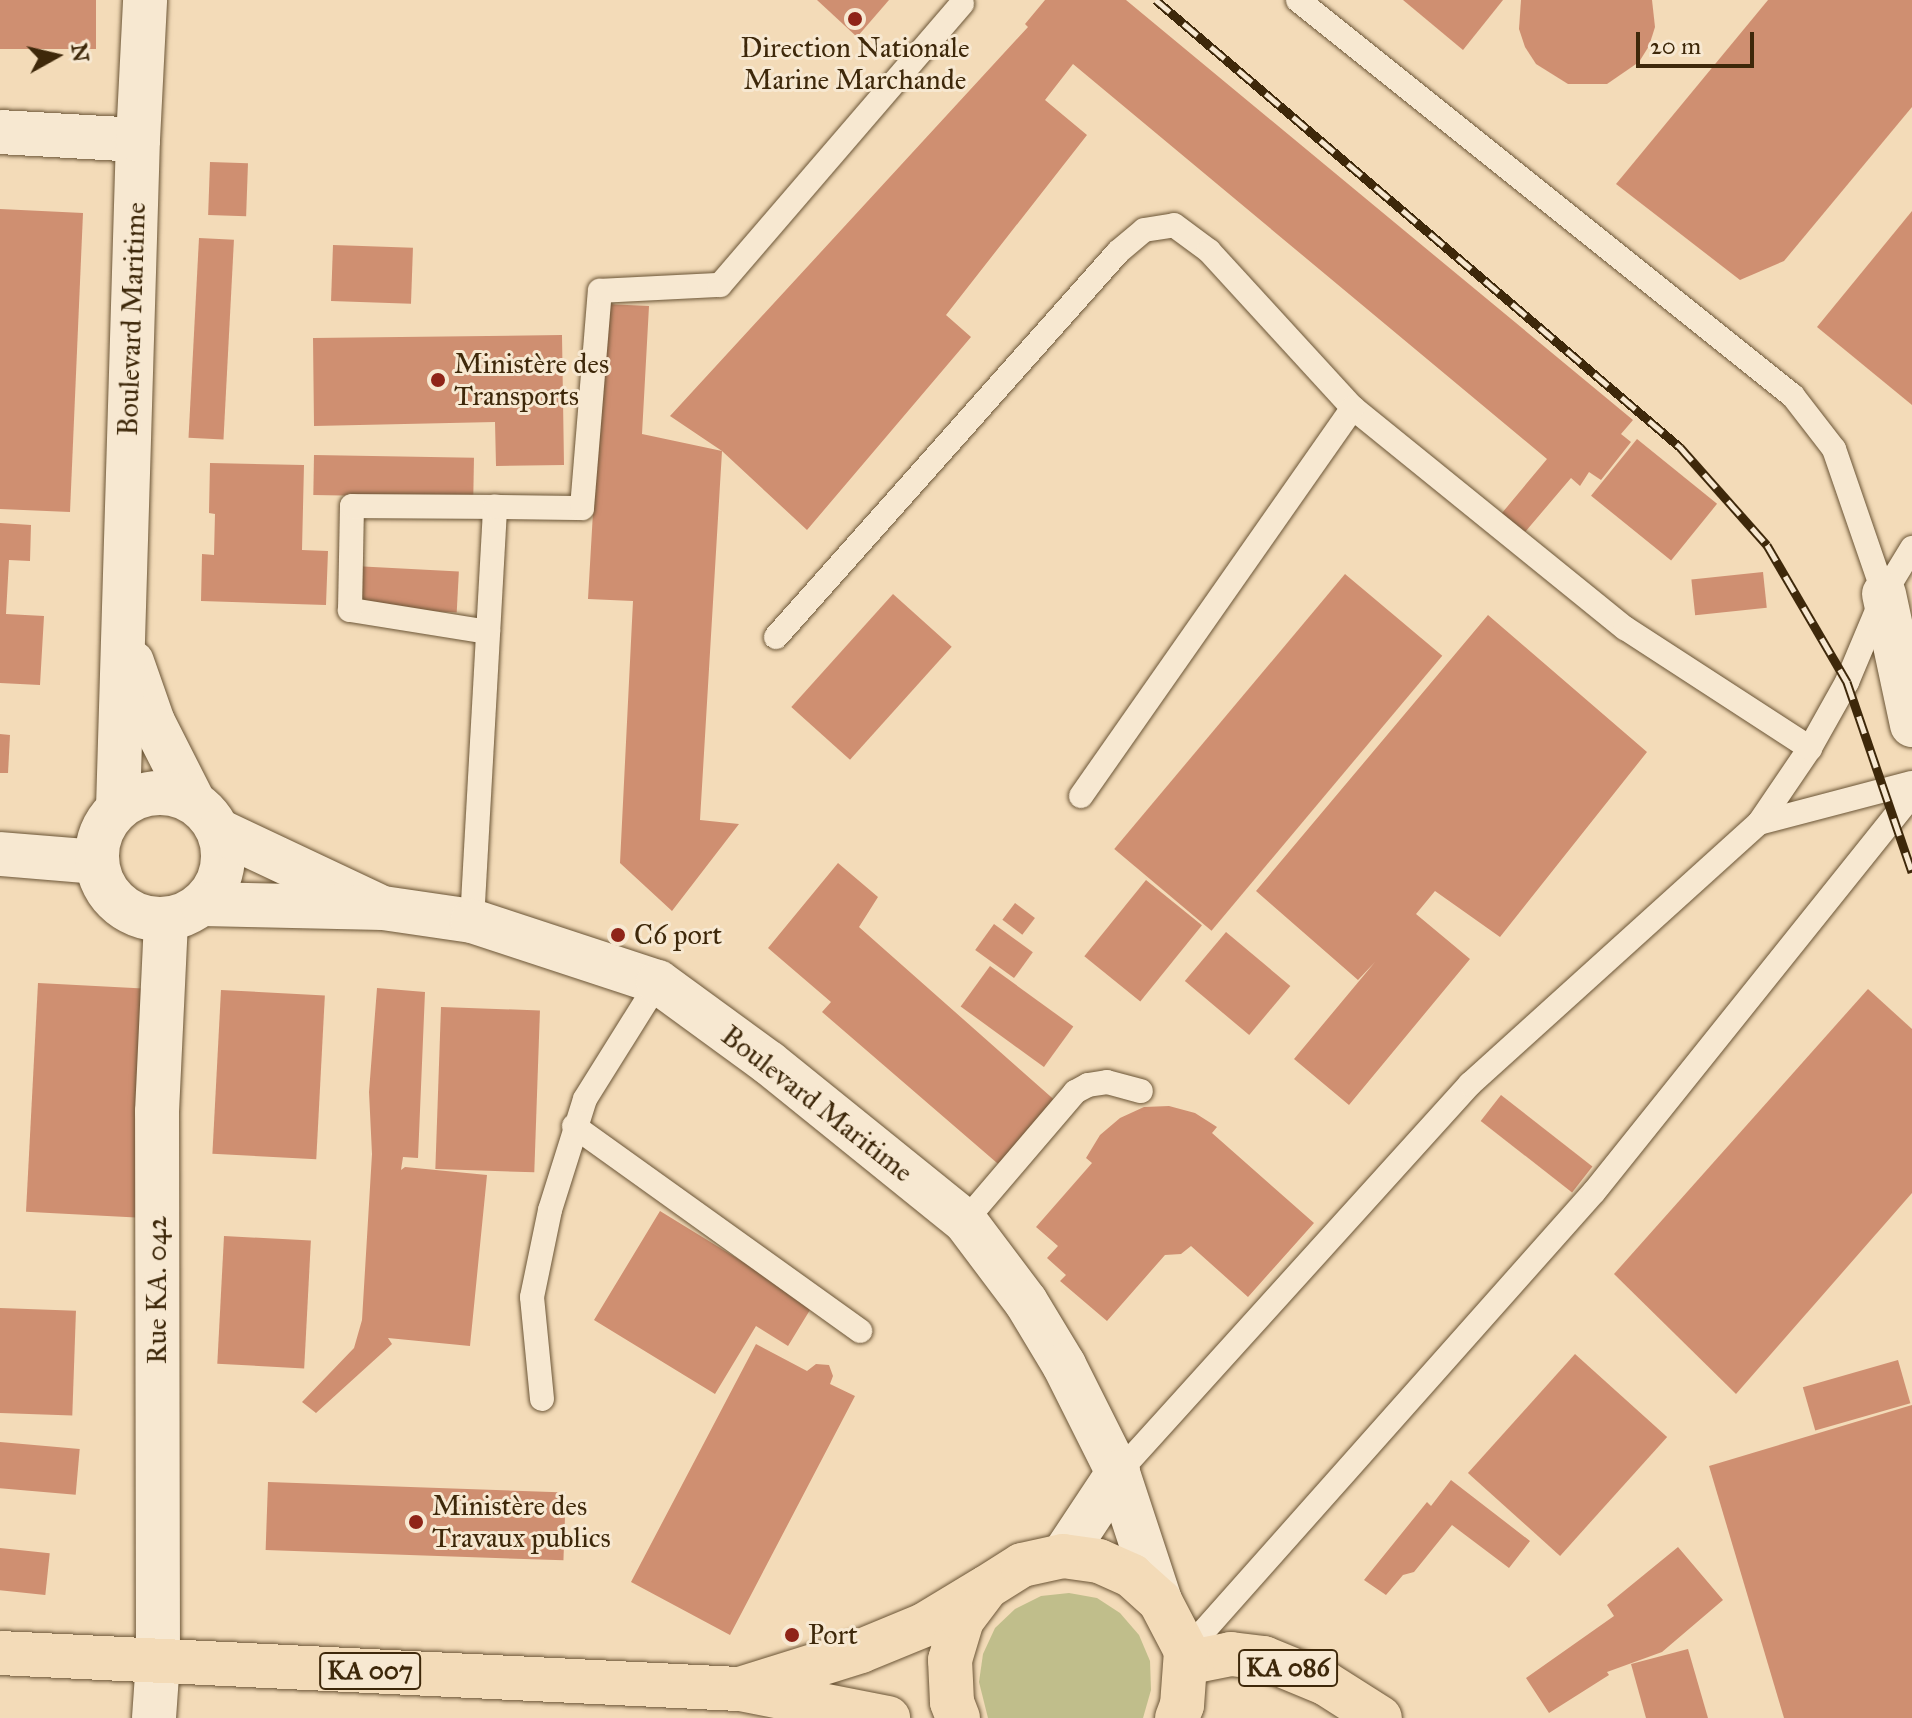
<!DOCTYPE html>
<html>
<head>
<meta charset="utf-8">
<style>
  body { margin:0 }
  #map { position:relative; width:1912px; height:1718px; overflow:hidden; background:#f3dbb8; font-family:"IM FELL Great Primer",serif }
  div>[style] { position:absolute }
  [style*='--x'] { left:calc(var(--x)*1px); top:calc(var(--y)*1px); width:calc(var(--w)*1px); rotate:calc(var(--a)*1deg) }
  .green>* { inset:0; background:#c0be8b }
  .building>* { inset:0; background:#cf8f71; transform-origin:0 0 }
  .roads { filter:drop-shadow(0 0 2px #6b5536) drop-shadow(0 0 2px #6b5536) }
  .lane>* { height:24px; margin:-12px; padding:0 12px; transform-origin:12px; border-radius:12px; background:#f7e8d1 }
  .street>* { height:44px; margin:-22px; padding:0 22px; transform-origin:22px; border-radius:22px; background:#f7e8d1 }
  .secondary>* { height:44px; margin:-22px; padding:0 22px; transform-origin:22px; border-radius:22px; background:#f7e8d1 }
  .secondary>.ring { margin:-22px; padding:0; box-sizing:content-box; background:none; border:44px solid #f7e8d1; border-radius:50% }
  .primary>* { height:44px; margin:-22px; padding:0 22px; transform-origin:22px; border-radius:22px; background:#f3dbb8 }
  .rail>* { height:9px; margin-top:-4.5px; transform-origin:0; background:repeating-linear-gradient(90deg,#f7e8d1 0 18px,#3e280a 0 36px); box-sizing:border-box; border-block:2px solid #3e280a }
  .dots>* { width:22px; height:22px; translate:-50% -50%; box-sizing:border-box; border:4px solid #f7e8d1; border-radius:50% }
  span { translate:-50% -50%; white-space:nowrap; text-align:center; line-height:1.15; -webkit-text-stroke:6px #f7e8d1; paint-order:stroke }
  .shield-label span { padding:2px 6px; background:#f7e8d1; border:2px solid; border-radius:6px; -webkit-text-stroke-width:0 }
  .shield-label { font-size:26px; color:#3e280a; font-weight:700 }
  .poi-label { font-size:28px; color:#3e280a }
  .left { translate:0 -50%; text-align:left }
  .street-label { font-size:28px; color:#3e280a }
  .north { position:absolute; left:16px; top:16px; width:80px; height:80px; -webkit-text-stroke:6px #f7e8d1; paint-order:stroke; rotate:82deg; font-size:22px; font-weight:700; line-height:32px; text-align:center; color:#3e280a }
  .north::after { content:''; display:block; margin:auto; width:28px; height:36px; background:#3e280a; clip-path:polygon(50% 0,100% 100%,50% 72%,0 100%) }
  .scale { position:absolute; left:1636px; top:32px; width:118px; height:36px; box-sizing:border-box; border:4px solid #3e280a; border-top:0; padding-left:10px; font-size:24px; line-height:28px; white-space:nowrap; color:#3e280a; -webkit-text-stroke:6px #f7e8d1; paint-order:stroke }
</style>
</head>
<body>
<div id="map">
  <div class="green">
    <i style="clip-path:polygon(1069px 1593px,1097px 1598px,1120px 1613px,1139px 1635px,1150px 1661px,1151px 1690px,1143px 1718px,988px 1718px,979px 1682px,983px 1654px,995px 1628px,1015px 1609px,1041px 1596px)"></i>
  </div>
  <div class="building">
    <i style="left:0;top:0;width:96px;height:49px"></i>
    <i style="clip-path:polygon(817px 0,889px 0,857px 37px)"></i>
    <i style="clip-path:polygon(1045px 0,1126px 0,1633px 420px,1621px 434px,1631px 442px,1601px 480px,1589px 472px,1580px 486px,1571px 478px,1520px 538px,1497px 519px,1547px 459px,1073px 64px,1045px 100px,1087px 135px,946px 315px,971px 337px,807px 530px,722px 451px,700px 820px,739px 824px,672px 911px,620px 863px,633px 601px,588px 599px,605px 304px,649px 306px,642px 434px,722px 451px,670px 416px,1028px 27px,1025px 24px)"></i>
    <i style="clip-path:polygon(1403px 0,1503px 0,1463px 50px)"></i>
    <i style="clip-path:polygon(1521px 0,1652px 0,1655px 27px,1649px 46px,1639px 62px,1607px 84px,1568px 84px,1536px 64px,1525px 47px,1519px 29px)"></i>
    <i style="clip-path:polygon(1768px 0,1912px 0,1912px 107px,1784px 261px,1740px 280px,1616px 184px)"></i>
    <i style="left:210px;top:162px;width:38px;height:53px;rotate:2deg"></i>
    <i style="clip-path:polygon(0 209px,83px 213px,70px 512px,0 509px)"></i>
    <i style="clip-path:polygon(1912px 211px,1912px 405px,1817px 327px)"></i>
    <i style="left:199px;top:238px;width:35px;height:200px;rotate:3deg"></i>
    <i style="left:333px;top:245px;width:80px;height:56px;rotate:2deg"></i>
    <i style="clip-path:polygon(562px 335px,564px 465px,496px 466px,495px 422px,314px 426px,313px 338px)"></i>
    <i style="left:1637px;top:439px;width:103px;height:73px;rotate:39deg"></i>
    <i style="left:314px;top:455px;width:160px;height:40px;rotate:1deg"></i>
    <i style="clip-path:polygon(210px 463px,304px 465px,302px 550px,328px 551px,326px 605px,201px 601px,202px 554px,214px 555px,215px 514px,209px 513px)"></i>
    <i style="clip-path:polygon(0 523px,31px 525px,30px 561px,9px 560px,6px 614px,44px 616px,40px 685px,0 683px)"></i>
    <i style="left:354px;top:566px;width:105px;height:41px;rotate:3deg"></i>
    <i style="left:1763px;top:572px;width:36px;height:72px;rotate:84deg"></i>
    <i style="left:1345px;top:574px;width:127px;height:359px;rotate:40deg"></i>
    <i style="left:893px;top:594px;width:79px;height:152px;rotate:42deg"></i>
    <i style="clip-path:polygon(1488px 615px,1647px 752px,1500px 937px,1435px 891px,1416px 914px,1470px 959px,1349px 1105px,1294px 1059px,1375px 962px,1358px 980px,1256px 891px)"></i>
    <i style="clip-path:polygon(0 734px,10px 735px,8px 773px,0 773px)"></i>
    <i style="clip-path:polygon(838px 863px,878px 897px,859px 927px,1059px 1104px,1004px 1169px,822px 1012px,831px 1002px,768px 948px)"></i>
    <i style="left:1146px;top:880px;width:72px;height:98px;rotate:39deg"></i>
    <i style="left:1015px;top:903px;width:25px;height:21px;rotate:37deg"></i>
    <i style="left:994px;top:924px;width:48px;height:32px;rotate:36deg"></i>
    <i style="left:1226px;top:932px;width:84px;height:64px;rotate:40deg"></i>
    <i style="left:990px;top:966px;width:103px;height:50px;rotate:36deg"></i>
    <i style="left:38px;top:983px;width:110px;height:229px;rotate:3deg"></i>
    <i style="clip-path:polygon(377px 988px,425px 992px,418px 1158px,403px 1157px,401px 1170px,405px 1167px,487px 1175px,470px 1346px,388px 1338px,392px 1344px,316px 1413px,302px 1402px,354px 1348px,362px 1320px,372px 1154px,369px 1092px)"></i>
    <i style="clip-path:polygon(1868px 989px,1912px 1029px,1912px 1193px,1736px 1394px,1614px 1274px)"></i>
    <i style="left:221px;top:990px;width:104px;height:164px;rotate:3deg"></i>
    <i style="left:441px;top:1007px;width:99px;height:162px;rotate:2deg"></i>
    <i style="left:1501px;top:1095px;width:116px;height:33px;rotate:38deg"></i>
    <i style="clip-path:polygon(1169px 1106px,1195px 1113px,1217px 1127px,1212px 1133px,1314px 1223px,1248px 1297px,1191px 1246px,1181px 1254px,1165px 1255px,1107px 1321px,1060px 1281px,1066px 1275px,1047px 1258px,1058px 1246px,1036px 1227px,1092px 1163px,1086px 1158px,1100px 1135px,1120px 1118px,1144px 1107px)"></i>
    <i style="clip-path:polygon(660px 1211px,813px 1305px,788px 1346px,756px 1326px,715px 1394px,594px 1320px)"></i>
    <i style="left:224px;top:1236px;width:87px;height:128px;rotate:3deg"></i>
    <i style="left:0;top:1308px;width:76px;height:105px;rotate:2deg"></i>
    <i style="clip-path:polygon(756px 1344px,807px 1371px,816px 1364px,829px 1365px,833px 1376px,830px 1384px,855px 1396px,730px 1635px,631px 1582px)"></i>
    <i style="left:1575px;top:1354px;width:124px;height:160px;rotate:42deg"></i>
    <i style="left:1898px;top:1360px;width:45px;height:99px;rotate:74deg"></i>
    <i style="clip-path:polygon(1912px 1405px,1912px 1718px,1784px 1718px,1709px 1466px)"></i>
    <i style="left:0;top:1442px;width:80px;height:46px;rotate:5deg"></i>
    <i style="clip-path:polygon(1451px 1480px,1530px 1541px,1509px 1568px,1452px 1525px,1414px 1572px,1403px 1575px,1386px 1595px,1364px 1580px,1427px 1502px,1431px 1506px)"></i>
    <i style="left:268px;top:1482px;width:298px;height:68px;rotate:2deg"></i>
    <i style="clip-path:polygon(1678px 1547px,1723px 1600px,1662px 1652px,1607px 1672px,1609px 1675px,1549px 1713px,1526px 1678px,1614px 1616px,1607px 1605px)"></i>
    <i style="left:0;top:1548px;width:50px;height:42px;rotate:6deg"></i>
    <i style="clip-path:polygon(1688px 1649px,1708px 1718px,1646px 1718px,1631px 1664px)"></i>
  </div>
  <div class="roads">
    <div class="lane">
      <i style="--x:1298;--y:0;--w:634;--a:38.66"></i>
      <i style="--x:1793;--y:396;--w:67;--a:52.3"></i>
      <i style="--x:1834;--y:449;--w:153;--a:71"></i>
      <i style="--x:488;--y:632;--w:140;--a:-170.9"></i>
      <i style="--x:350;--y:610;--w:104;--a:-88.9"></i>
      <i style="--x:352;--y:506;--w:143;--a:0.4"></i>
      <i style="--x:776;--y:637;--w:515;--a:-48.38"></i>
      <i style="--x:1118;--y:252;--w:34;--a:-40"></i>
      <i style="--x:1144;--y:230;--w:30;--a:-9"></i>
      <i style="--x:1174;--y:225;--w:44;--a:36.6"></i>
      <i style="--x:1209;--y:251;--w:213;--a:47.5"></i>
      <i style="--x:1353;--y:408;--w:350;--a:39"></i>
      <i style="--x:1625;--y:628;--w:221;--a:33"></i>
      <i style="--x:1081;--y:796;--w:474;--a:-55"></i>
      <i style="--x:1759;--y:823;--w:91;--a:-55.8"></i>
      <i style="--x:1810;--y:748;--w:76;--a:-60.7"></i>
      <i style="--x:1847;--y:682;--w:95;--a:-67.2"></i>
      <i style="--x:1884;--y:594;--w:54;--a:-58.7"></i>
      <i style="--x:472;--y:921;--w:415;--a:-86.8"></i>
      <i style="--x:495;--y:507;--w:87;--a:0.7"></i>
      <i style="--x:582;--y:508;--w:218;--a:-85.3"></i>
      <i style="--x:600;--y:291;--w:120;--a:-2.9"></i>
      <i style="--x:720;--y:285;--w:371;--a:-49.3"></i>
      <i style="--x:574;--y:1126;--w:352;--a:35.6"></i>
      <i style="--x:965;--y:1221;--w:170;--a:-49.5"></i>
      <i style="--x:1075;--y:1092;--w:15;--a:-28"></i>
      <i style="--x:1088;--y:1085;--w:19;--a:-9"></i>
      <i style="--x:1107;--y:1082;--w:35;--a:15"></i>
      <i style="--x:542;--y:1399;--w:102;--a:-95.6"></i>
      <i style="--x:532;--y:1297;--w:89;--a:-78.3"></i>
      <i style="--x:550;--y:1210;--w:116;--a:-72.5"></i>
      <i style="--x:585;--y:1099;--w:138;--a:-58"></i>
      <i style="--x:1118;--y:1473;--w:525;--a:-47.86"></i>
      <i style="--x:1470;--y:1084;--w:389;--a:-42.1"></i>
      <i style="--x:1759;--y:823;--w:158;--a:-14.7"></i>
      <i style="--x:1186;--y:1651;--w:614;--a:-48.37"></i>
      <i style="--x:1594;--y:1192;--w:509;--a:-51.31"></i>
    </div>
    <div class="street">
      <i style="--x:0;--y:132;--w:138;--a:3.3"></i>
      <i style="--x:0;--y:854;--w:97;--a:4.7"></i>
      <i style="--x:154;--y:1718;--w:57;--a:-86"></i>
      <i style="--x:158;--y:1661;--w:549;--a:-90.1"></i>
      <i style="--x:157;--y:1112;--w:192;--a:-87.3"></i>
    </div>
    <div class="secondary">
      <i style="--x:1884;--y:594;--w:134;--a:77.9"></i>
      <i style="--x:132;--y:662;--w:64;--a:70.7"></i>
      <i style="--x:153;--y:722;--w:89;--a:63.1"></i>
      <i class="ring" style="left:97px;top:793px;width:82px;height:82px"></i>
      <i style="--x:118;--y:808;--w:668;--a:-88.29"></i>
      <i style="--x:138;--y:140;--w:140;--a:-87.1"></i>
      <i style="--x:219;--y:831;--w:174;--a:25.2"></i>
      <i style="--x:202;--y:904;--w:181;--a:1.3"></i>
      <i style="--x:383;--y:908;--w:90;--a:8.3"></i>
      <i style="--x:472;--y:921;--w:196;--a:18.2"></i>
      <i style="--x:658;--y:982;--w:137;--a:36.1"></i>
      <i style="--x:769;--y:1063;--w:252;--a:38.9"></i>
      <i style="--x:965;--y:1221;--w:101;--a:53"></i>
      <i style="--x:1026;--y:1302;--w:74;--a:58.9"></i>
      <i style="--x:1064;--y:1365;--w:121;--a:63.4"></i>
      <i style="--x:1118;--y:1473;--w:135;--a:71.8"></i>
      <i style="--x:1063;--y:1556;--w:100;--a:-56.5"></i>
    </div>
    <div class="primary">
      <i style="--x:0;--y:1653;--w:741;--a:2.79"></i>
      <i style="--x:740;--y:1689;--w:151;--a:11.1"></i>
      <i style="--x:1186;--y:1663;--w:46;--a:-11.3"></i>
      <i style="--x:1231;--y:1654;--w:33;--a:7"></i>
      <i style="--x:1264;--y:1658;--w:66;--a:22.3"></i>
      <i style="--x:1325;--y:1683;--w:65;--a:32.5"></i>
      <i style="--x:743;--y:1688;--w:124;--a:-17.4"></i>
      <i style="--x:861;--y:1651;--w:68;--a:-22.4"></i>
      <i style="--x:924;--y:1625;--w:68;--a:-31.1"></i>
      <i style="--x:958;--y:1718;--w:17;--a:-111"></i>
      <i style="--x:952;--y:1702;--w:42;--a:-92.7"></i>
      <i style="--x:950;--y:1660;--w:42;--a:-73.3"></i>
      <i style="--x:962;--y:1620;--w:41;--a:-52.9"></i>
      <i style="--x:987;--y:1587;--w:41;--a:-32.2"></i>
      <i style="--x:1022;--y:1565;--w:42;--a:-12.4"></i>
      <i style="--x:1063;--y:1556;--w:36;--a:8"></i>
      <i style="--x:1099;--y:1561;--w:36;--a:24"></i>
      <i style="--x:1132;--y:1576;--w:38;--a:42"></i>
      <i style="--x:1160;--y:1601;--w:56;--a:62.5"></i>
      <i style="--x:1186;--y:1651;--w:54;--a:94.2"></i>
      <i style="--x:1182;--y:1705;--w:14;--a:111"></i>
    </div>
  </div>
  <div class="rail">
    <i style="--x:1156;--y:0;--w:689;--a:40.47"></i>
    <i style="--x:1680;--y:447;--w:131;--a:48.4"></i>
    <i style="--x:1767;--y:545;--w:159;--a:59.7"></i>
    <i style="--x:1847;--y:682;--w:201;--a:71.1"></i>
  </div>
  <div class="dots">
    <i style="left:855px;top:19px;background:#8f2418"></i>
    <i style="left:438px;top:380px;background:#8f2418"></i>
    <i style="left:618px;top:935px;background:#8f2418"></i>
    <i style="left:416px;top:1522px;background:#8f2418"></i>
    <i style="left:792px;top:1635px;background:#8f2418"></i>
  </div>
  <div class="shield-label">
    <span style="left:1288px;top:1668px">KA 086</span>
    <span style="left:370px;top:1671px">KA 007</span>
  </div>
  <div class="poi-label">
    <span style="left:855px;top:64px">Direction Nationale<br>Marine Marchande</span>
    <span class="left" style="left:454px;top:380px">Ministère des<br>Transports</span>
    <span class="left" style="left:634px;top:935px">C6 port</span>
    <span class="left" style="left:432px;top:1522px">Ministère des<br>Travaux publics</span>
    <span class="left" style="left:808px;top:1635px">Port</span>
  </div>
  <div class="street-label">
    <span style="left:132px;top:319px;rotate:-88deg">Boulevard Maritime</span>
    <span style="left:817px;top:1104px;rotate:38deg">Boulevard Maritime</span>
    <span style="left:157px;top:1290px;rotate:-90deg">Rue KA. 042</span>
  </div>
  <div class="north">N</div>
  <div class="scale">20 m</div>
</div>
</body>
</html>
